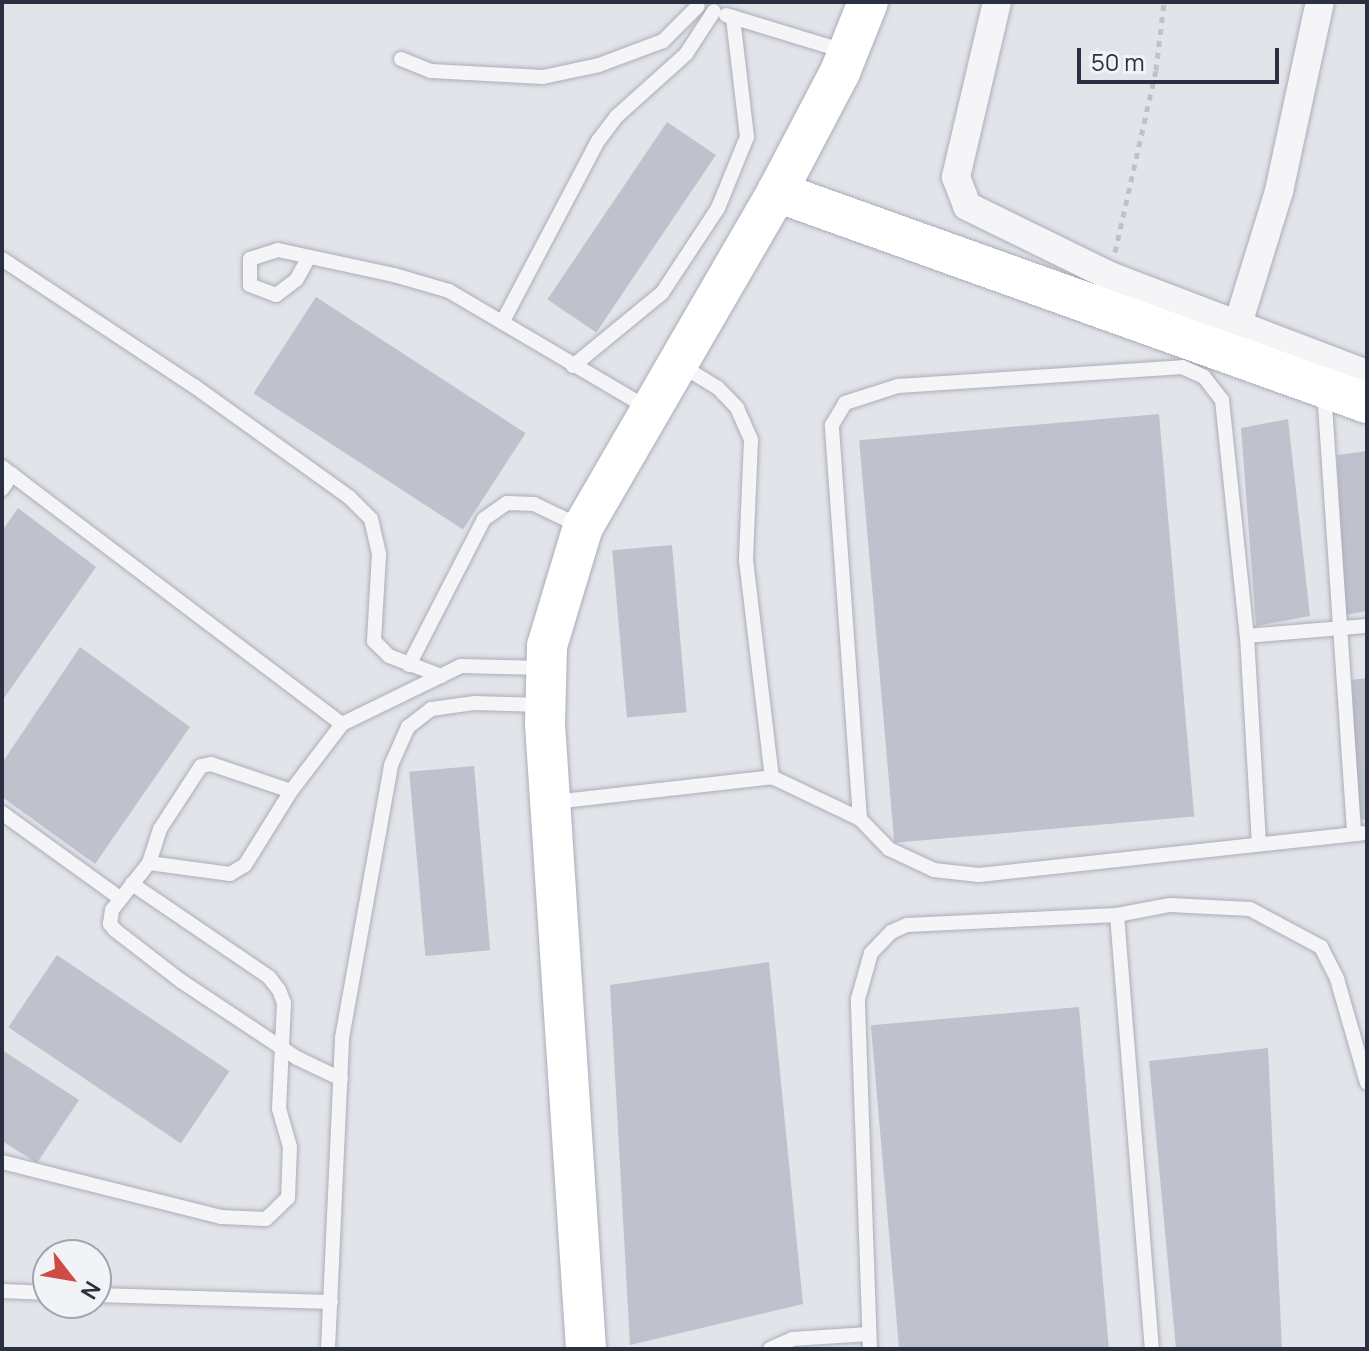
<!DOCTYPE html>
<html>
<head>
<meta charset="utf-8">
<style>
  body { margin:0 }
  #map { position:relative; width:1369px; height:1351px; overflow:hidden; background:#e2e4ea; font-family:Manrope,sans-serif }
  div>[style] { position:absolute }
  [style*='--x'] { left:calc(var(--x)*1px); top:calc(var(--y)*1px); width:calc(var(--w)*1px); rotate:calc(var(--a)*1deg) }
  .building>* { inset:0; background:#bfc2cd; transform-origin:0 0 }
  .path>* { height:5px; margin-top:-2.5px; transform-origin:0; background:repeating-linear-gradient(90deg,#c0c2c9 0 6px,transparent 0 12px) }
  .roads { filter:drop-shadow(0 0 2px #abaeb8) drop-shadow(0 0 2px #abaeb8) }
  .lane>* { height:14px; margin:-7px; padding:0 7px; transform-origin:7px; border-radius:7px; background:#f5f5f8 }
  .street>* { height:28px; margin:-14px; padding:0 14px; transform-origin:14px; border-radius:14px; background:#f5f5f8 }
  .secondary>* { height:40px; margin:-20px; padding:0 20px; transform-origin:20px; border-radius:20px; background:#fff }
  span { translate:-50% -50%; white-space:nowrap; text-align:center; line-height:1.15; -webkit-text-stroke:6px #f1f3f7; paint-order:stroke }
  .frame { position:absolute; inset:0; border:4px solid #2a2f42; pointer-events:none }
  .north { position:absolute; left:32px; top:1239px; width:80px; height:80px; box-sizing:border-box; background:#f1f3f7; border:2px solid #a1a5af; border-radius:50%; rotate:121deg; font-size:22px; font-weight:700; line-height:32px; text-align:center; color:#2a2f42 }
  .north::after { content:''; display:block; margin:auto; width:28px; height:36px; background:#ce4b48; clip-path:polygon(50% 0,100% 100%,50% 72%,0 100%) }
  .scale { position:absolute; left:1077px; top:48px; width:202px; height:36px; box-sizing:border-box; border:4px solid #2a2f42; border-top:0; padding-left:10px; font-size:24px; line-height:28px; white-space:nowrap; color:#2a2f42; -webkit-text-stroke:6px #f1f3f7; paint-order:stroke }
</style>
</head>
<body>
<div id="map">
  <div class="building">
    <i style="left:667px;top:122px;width:59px;height:214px;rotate:34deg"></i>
    <i style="left:316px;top:297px;width:250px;height:115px;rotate:33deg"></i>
    <i style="left:1159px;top:414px;width:404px;height:301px;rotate:85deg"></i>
    <i style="clip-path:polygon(1288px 419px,1310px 616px,1256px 626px,1241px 428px)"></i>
    <i style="clip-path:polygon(1367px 451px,1367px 611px,1345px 615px,1337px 455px)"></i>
    <i style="clip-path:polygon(18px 508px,96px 567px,2px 701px,2px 531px)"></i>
    <i style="left:672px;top:545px;width:168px;height:60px;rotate:85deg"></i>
    <i style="clip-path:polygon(80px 647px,190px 727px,95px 864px,2px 797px,2px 763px)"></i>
    <i style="clip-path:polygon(1367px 678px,1367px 819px,1358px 820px,1352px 680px)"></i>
    <i style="left:474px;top:766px;width:185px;height:65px;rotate:85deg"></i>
    <i style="left:57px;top:955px;width:208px;height:87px;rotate:34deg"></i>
    <i style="clip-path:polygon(769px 962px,803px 1304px,630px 1345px,610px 985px)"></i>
    <i style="left:1079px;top:1007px;width:343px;height:209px;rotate:85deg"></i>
    <i style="clip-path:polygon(1268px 1048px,1282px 1349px,1176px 1349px,1149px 1061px)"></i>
    <i style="clip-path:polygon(2px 1050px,79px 1100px,37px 1163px,2px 1141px)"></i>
  </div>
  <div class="path">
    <i style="--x:1115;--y:252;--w:187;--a:-77.3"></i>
    <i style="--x:1156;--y:70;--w:68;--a:-83.3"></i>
  </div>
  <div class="roads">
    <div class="lane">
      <i style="--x:726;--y:15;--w:123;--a:17"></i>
      <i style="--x:401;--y:59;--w:32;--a:22"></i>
      <i style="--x:431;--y:71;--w:112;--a:3.1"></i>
      <i style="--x:543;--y:77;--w:57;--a:-12.1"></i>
      <i style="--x:599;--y:65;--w:68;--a:-20.6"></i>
      <i style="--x:663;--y:41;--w:49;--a:-45"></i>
      <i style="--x:309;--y:257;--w:26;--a:119"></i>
      <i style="--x:296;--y:280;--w:25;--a:143"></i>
      <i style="--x:276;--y:295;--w:28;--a:-159"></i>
      <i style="--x:250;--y:285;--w:26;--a:-90"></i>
      <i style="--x:250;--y:259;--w:29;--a:-18"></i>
      <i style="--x:278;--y:250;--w:119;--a:12.2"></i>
      <i style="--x:394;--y:275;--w:57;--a:16.2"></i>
      <i style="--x:449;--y:291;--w:231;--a:30.5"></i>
      <i style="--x:2;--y:259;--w:230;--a:33.5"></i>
      <i style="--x:194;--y:386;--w:191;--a:35.6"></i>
      <i style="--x:349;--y:497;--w:31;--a:45"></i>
      <i style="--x:371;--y:519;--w:36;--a:77"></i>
      <i style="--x:379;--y:554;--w:87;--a:93.3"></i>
      <i style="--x:374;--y:641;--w:21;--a:45"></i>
      <i style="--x:389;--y:656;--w:56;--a:21"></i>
      <i style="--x:503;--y:321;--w:204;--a:-62.2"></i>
      <i style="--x:598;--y:141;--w:31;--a:-53"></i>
      <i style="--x:617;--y:116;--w:93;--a:-41.9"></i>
      <i style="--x:686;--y:54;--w:51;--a:-56.9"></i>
      <i style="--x:679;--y:364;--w:46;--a:31.6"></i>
      <i style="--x:718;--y:388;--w:28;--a:46"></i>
      <i style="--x:737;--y:408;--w:35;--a:66"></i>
      <i style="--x:751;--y:440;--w:120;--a:92.4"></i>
      <i style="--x:746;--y:560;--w:219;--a:83.2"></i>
      <i style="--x:573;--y:366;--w:115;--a:-39.4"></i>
      <i style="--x:662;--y:293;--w:102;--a:-56.6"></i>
      <i style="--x:718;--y:208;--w:77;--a:-67.8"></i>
      <i style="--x:747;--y:137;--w:121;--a:-96.7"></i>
      <i style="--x:1324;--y:391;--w:444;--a:86.1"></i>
      <i style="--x:2;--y:467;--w:426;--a:37.1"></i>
      <i style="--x:2;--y:489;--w:18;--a:-56"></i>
      <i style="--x:1247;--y:636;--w:120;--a:-4.8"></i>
      <i style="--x:409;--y:665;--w:164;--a:-62.8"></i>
      <i style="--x:484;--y:519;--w:28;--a:-35"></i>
      <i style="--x:507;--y:503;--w:27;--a:2"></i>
      <i style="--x:534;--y:504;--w:53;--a:25.6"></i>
      <i style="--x:554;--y:802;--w:219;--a:-6.5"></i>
      <i style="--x:772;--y:777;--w:98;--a:25.5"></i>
      <i style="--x:860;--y:819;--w:42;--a:46"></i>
      <i style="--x:889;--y:849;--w:50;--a:25"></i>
      <i style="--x:934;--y:870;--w:45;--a:6.3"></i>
      <i style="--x:979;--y:875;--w:390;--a:-6.2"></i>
      <i style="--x:2;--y:813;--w:145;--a:35.8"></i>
      <i style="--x:860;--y:819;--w:395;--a:-94.1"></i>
      <i style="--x:832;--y:425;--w:26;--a:-59"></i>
      <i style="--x:845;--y:403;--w:56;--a:-17.8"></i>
      <i style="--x:898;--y:386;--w:285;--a:-3.8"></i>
      <i style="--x:1182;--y:367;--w:24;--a:24"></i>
      <i style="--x:1204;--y:377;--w:29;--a:52"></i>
      <i style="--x:1222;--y:400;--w:237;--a:84"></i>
      <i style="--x:1247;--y:636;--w:207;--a:86.7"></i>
      <i style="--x:149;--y:863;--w:82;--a:7.7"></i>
      <i style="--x:230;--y:874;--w:17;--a:-31"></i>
      <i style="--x:245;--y:865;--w:87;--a:-58.1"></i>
      <i style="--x:1117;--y:915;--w:435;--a:85.4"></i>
      <i style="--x:341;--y:1079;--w:49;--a:-154.5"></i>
      <i style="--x:297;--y:1058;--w:139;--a:-146.4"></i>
      <i style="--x:181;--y:981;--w:83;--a:-142.3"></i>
      <i style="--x:115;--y:930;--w:8;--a:-130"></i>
      <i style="--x:110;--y:924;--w:14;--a:-82"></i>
      <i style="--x:112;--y:910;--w:60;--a:-51.8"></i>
      <i style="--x:149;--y:863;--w:36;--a:-72"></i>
      <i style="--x:160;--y:829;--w:75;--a:-56.9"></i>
      <i style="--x:201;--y:766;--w:10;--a:-11"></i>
      <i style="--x:211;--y:764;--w:84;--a:18.6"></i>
      <i style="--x:291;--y:791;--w:84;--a:-52.7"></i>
      <i style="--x:342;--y:724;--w:132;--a:-26"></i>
      <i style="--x:461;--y:666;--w:82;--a:1.4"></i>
      <i style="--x:2;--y:1162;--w:226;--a:14.1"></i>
      <i style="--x:221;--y:1217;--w:45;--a:2.5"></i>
      <i style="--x:266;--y:1219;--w:30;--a:-44"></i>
      <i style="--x:288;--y:1198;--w:51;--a:-87.8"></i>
      <i style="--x:290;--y:1147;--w:40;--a:-106"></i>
      <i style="--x:279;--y:1109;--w:106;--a:-87.3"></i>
      <i style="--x:284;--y:1003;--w:14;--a:-111"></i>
      <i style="--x:279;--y:990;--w:16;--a:-128"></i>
      <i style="--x:269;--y:977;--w:166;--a:-145.8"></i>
      <i style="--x:2;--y:1291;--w:46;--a:2.5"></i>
      <i style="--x:96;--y:1295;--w:235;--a:1.7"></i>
      <i style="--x:328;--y:1349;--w:311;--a:-87.4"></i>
      <i style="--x:342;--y:1038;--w:277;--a:-79.8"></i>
      <i style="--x:391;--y:765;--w:42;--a:-65.9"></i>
      <i style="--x:408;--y:727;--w:29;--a:-38"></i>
      <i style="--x:431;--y:709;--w:43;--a:-7.9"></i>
      <i style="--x:474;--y:703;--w:68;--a:1.7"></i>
      <i style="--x:770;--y:1349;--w:24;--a:-24"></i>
      <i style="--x:792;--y:1339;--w:77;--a:-3.7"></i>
      <i style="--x:870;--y:1349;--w:350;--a:-92"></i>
      <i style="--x:858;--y:999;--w:48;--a:-74.2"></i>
      <i style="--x:871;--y:953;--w:29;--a:-46"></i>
      <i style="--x:891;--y:932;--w:17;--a:-24"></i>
      <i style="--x:907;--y:925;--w:210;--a:-2.7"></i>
      <i style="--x:1117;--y:915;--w:54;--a:-10.7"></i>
      <i style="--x:1170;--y:905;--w:80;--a:2.9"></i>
      <i style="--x:1250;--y:909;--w:81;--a:28.2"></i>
      <i style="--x:1321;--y:947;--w:36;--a:63"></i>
      <i style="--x:1337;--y:979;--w:108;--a:73.9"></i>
    </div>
    <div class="street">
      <i style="--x:997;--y:2;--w:180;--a:103.2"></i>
      <i style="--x:956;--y:177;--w:31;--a:69"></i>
      <i style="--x:967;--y:206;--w:159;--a:26.1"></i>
      <i style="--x:1110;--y:276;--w:275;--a:20.9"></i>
      <i style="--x:1237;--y:327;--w:142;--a:-72.8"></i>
      <i style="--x:1279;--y:191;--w:193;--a:-77.8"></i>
    </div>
    <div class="secondary">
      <i style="--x:777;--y:192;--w:627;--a:19.68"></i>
      <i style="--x:586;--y:1349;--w:626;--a:-93.75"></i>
      <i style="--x:545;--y:724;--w:78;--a:-88.5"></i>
      <i style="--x:547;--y:646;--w:124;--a:-73.2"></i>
      <i style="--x:583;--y:527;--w:387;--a:-59.9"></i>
      <i style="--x:777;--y:192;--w:136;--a:-62.3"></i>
      <i style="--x:840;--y:72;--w:75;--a:-68.2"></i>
    </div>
  </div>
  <div class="frame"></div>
  <div class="north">N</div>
  <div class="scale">50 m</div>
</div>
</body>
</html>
